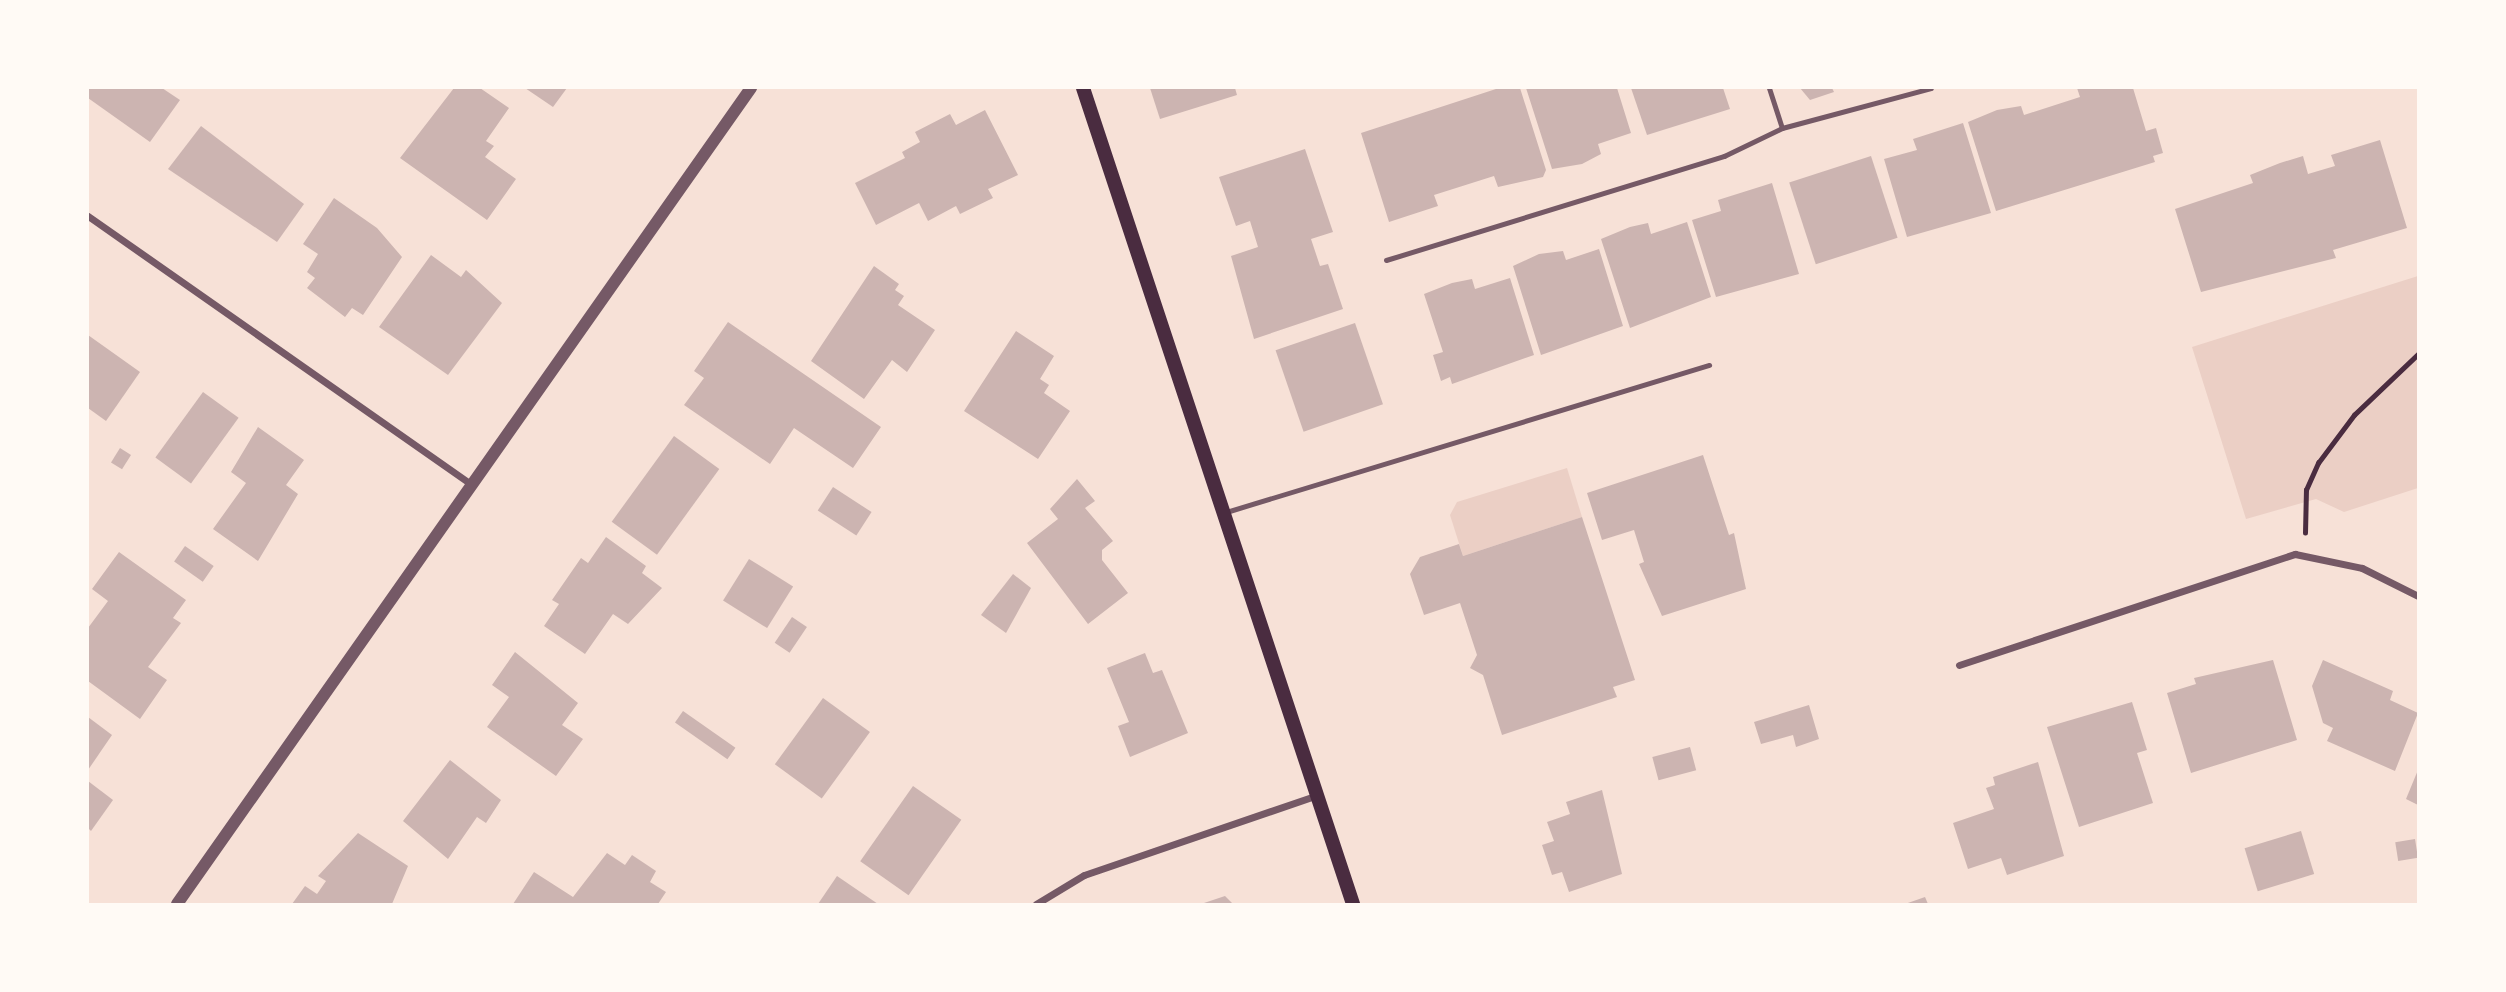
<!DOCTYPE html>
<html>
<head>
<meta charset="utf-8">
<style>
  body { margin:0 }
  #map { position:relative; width:2506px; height:992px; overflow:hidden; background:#f7e1d7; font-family:"Asap Condensed",sans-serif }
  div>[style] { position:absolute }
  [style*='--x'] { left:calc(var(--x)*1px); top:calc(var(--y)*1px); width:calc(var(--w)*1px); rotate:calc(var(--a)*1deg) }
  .green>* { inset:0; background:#ebcfc5 }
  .building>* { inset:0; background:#ccb4b1; transform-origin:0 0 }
  .path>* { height:4.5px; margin:-2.25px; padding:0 2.25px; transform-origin:2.25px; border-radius:2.25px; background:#4a2c40 }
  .service>* { height:5px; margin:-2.5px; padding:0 2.5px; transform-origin:2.5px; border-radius:2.5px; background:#755966 }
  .minor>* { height:7px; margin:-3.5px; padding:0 3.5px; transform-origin:3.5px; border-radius:3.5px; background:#755966 }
  .tertiary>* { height:12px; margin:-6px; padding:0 6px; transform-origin:6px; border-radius:6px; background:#755966 }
  .secondary>* { height:14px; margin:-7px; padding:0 7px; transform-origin:7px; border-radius:7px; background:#4a2c40 }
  span { translate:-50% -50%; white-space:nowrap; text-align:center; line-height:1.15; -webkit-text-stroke:5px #fffaf5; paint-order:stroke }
  .frame { position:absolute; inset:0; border:89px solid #fffaf5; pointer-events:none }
</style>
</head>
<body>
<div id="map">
  <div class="green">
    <i style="clip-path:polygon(2418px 276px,2418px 488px,2344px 512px,2316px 499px,2246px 519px,2192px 347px)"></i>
    <i style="clip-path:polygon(1567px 468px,1582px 517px,1463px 556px,1450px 515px,1457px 502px)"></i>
  </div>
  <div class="building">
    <i style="clip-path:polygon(88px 88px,162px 88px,180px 100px,150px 142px,88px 98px)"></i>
    <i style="clip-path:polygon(454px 88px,480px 88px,509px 108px,486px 141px,494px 146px,485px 157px,516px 179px,487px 220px,400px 158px)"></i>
    <i style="clip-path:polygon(525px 88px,567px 88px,553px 107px)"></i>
    <i style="clip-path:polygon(1150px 88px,1235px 88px,1237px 95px,1160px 119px)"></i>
    <i style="clip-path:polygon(1499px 88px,1520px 88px,1546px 170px,1543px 177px,1498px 187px,1494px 176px,1434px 195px,1438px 206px,1389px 222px,1361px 133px)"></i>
    <i style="clip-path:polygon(1526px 88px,1617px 88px,1631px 133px,1598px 144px,1601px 154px,1582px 164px,1552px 169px)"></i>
    <i style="clip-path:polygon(1631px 88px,1723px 88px,1730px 109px,1647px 135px)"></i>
    <i style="clip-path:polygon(1800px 88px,1832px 88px,1834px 92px,1810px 100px)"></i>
    <i style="clip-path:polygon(2077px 88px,2133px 88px,2146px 131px,2156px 128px,2163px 153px,2153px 156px,2155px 162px,1996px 211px,1968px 122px,1997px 110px,2021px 106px,2024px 115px,2080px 97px)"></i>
    <i style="clip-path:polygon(985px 110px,1018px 175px,988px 189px,993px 198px,960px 214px,956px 206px,928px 221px,919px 203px,876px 225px,855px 183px,905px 158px,902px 152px,920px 142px,915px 132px,950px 114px,956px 125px)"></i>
    <i style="clip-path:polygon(1963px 123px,1991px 213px,1907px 237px,1884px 159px,1917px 150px,1913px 139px)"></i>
    <i style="clip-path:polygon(201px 126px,304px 204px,277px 242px,168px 169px)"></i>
    <i style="clip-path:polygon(2380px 140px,2407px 228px,2333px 250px,2336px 258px,2201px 292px,2175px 209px,2253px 183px,2250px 175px,2280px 163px,2303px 156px,2308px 174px,2335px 166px,2331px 155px)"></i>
    <i style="clip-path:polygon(1305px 149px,1333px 232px,1311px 239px,1320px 266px,1328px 264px,1343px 309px,1254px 339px,1231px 256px,1258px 247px,1250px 221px,1236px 226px,1219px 177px)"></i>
    <i style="left:1871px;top:156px;width:86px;height:86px;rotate:72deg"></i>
    <i style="clip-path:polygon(1772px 183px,1799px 274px,1716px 297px,1692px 220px,1721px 211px,1718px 200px)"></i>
    <i style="clip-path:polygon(334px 198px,377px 228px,402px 257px,363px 315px,352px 308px,345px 317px,307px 288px,315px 278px,307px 272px,318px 254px,303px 244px)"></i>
    <i style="clip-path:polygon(1687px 222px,1711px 297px,1630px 328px,1601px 239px,1630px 227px,1648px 223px,1651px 234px)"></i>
    <i style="clip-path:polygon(1599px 249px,1623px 326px,1541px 355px,1513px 266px,1539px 254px,1563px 251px,1566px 260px)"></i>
    <i style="clip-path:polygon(431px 255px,461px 277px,466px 270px,502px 303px,448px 375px,379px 327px)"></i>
    <i style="clip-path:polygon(874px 266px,899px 284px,895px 290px,904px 296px,898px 305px,935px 330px,907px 372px,892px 360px,864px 399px,811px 361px)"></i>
    <i style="clip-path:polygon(1510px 278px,1534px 355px,1452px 384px,1450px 377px,1441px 381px,1433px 355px,1443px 352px,1424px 294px,1452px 283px,1472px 279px,1475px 289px)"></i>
    <i style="clip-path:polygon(728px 322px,881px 427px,853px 468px,794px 428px,770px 464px,684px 405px,704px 378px,694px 371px)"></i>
    <i style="left:1355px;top:323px;width:86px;height:84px;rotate:71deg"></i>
    <i style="clip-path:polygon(1016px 331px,1054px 356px,1040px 379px,1049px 385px,1044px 393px,1070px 411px,1038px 459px,964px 411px)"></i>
    <i style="clip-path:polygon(88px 335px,140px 372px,106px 421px,88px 408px)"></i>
    <i style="left:203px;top:392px;width:44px;height:81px;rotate:36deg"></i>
    <i style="clip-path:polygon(258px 427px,304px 460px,286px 485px,298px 494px,258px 561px,213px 529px,246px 483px,231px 472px)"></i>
    <i style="left:674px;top:436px;width:56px;height:106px;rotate:36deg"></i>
    <i style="left:120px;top:448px;width:13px;height:17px;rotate:32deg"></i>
    <i style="clip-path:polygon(1703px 455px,1729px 535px,1734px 533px,1746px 589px,1662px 616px,1639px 564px,1644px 562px,1634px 530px,1602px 540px,1587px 493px)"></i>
    <i style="clip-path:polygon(1077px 479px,1095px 501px,1085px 508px,1113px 541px,1102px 550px,1102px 560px,1128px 593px,1088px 624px,1027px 543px,1058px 519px,1050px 509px)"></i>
    <i style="left:833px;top:487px;width:46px;height:28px;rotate:33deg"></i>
    <i style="clip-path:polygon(1582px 517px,1635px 680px,1613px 687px,1617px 697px,1502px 735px,1483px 675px,1470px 668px,1477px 655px,1460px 603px,1424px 615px,1410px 574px,1420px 557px,1459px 544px,1463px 556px)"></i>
    <i style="clip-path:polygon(606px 537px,646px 566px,642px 573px,662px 588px,628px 624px,613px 614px,585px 654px,544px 626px,559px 604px,552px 600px,581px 558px,588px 563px)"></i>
    <i style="left:185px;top:546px;width:35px;height:19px;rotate:35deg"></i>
    <i style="clip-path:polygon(119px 552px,186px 600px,173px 618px,181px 623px,148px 667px,167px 680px,140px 719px,88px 681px,88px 628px,108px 601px,92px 589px)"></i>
    <i style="left:749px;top:559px;width:52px;height:49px;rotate:32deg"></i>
    <i style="clip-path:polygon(1013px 574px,1031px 588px,1006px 633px,981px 615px)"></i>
    <i style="left:792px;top:617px;width:18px;height:31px;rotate:34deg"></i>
    <i style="clip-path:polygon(515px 652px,578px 703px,562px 725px,583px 739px,556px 776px,487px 727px,509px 697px,492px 685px)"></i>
    <i style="clip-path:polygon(1145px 653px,1153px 673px,1162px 670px,1188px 733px,1130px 757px,1118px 726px,1129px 722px,1107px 668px)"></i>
    <i style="clip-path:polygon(2273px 660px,2297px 740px,2191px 773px,2167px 693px,2196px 684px,2194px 678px)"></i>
    <i style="clip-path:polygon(2323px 660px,2393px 691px,2390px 700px,2418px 713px,2395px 771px,2327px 741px,2333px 728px,2323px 723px,2312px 686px)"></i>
    <i style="left:823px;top:698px;width:58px;height:82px;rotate:36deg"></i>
    <i style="clip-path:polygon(2132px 702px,2147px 750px,2137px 753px,2153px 803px,2079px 827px,2047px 727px)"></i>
    <i style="clip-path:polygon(1809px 705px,1819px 739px,1796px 747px,1793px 735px,1761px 744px,1754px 722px)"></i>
    <i style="left:683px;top:711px;width:64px;height:14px;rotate:35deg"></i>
    <i style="clip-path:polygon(88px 717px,112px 735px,88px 770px)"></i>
    <i style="left:1690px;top:747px;width:24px;height:39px;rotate:75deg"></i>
    <i style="clip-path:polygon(450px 760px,501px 800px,486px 823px,477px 817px,448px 859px,403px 821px)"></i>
    <i style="clip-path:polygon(2038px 762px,2064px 856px,2007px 875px,2001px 858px,1968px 869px,1953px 823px,1994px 809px,1986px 788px,1995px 785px,1993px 777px)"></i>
    <i style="clip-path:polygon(2418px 770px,2418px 805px,2406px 799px)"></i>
    <i style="clip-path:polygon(88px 781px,113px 800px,91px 831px,88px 828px)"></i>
    <i style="left:913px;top:786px;width:59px;height:92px;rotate:35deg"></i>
    <i style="clip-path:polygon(1602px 790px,1622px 874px,1569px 892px,1562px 872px,1552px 875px,1542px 845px,1554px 841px,1547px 822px,1570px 814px,1566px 802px)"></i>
    <i style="left:2301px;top:831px;width:45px;height:59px;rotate:73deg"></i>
    <i style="clip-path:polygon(358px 833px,408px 866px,392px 904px,292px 904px,305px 886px,317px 894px,326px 881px,318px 876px)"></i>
    <i style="left:2415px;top:839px;width:19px;height:20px;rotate:81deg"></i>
    <i style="clip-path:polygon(607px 853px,625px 865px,632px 855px,656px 871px,650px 882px,666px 892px,658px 904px,513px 904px,534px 872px,573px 897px)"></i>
    <i style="clip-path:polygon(837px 876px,878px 904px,818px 904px)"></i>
    <i style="clip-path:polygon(1225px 896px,1233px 904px,1201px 904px)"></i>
    <i style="clip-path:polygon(1925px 897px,1928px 904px,1905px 904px)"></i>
  </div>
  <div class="path">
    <i style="--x:2305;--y:533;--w:43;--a:-88.7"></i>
    <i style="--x:2306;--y:490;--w:30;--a:-66"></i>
    <i style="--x:2318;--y:463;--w:60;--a:-53.1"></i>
    <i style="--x:2354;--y:415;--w:88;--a:-43.6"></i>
  </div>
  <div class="service">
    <i style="--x:1769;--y:88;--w:42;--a:72"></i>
    <i style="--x:1386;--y:260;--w:354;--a:-17.1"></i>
    <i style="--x:1724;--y:156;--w:64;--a:-25.8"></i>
    <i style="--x:1782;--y:128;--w:154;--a:-15"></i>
    <i style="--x:1226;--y:512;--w:505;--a:-16.93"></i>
  </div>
  <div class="minor">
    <i style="--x:88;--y:216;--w:469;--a:35"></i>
    <i style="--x:1959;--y:665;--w:354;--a:-18.3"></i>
    <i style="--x:2295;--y:554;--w:68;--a:11.8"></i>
    <i style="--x:2362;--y:568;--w:63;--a:26.6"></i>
    <i style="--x:1036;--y:904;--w:56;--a:-31.1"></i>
    <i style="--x:1084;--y:875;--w:247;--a:-18.9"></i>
  </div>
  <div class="tertiary">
    <i style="--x:177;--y:904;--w:998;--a:-54.88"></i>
  </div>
  <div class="secondary">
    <i style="--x:1083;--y:88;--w:860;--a:71.69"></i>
  </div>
  <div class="frame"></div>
</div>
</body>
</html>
